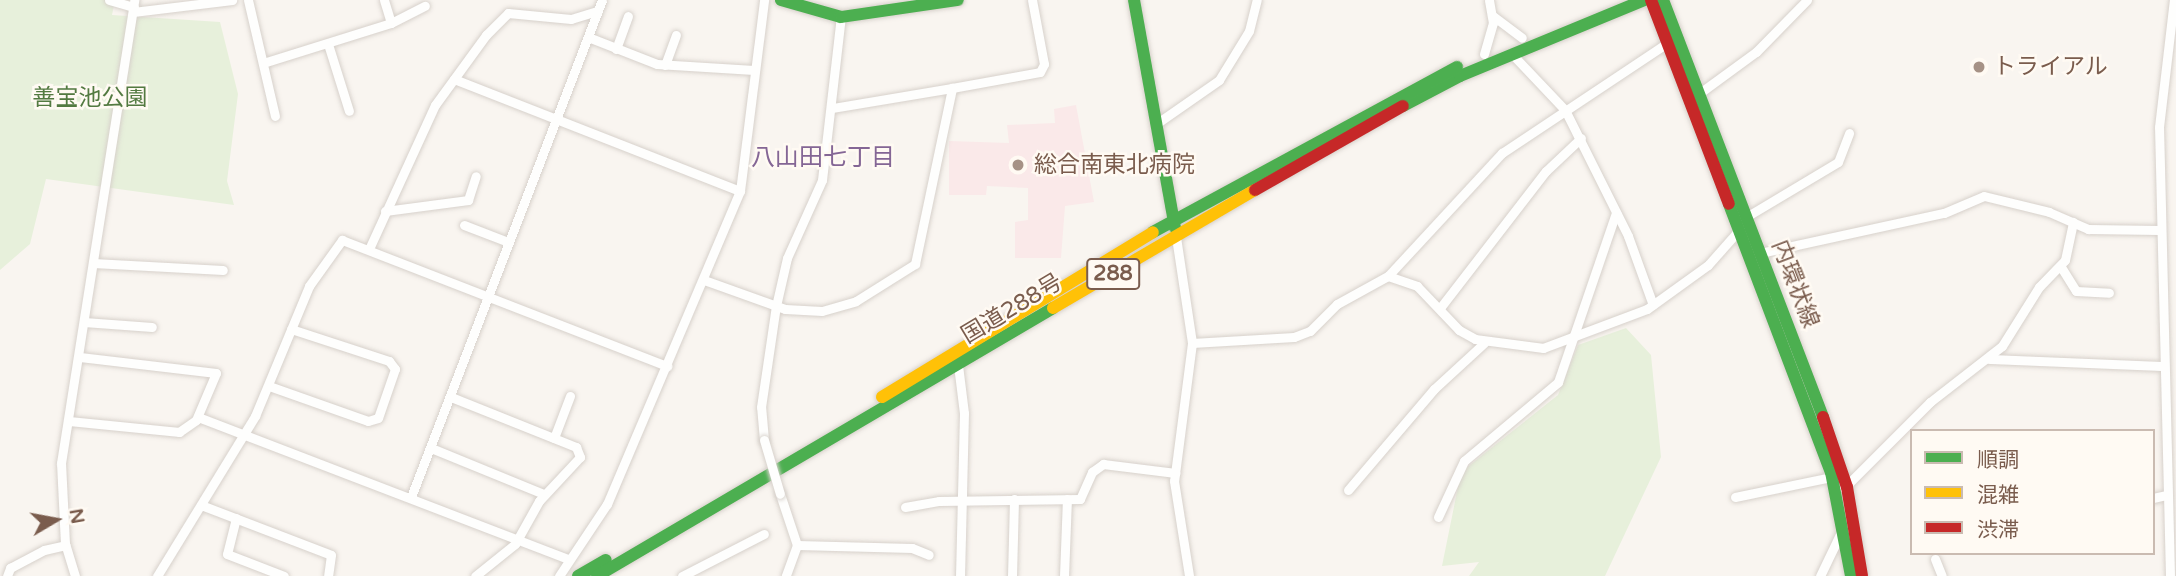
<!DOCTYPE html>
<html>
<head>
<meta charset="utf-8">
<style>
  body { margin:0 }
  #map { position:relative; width:2176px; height:576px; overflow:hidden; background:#f9f5f0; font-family:"Varela Round","Noto Sans JP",sans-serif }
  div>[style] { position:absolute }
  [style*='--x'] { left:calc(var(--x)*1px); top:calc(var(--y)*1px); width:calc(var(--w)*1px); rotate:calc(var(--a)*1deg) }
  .medical>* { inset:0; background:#fae9e9 }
  .green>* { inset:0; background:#e7f0db }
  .roads { filter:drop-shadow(0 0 2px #d7d1cb) drop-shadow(0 0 2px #d7d1cb) }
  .street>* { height:9px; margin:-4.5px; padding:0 4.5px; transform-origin:4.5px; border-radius:4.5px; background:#fefefd }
  .fast>* { height:12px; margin:-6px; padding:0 6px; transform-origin:6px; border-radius:6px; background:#4caf50 }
  .slow>* { height:12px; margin:-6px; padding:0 6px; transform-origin:6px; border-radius:6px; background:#ffc107 }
  .jam>* { height:12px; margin:-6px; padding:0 6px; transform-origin:6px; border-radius:6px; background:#c62828 }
  .bridges { filter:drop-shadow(0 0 2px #d7d1cb) drop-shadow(0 0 2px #d7d1cb) }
  .street-bridge>* { height:9px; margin:-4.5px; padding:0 4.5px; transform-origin:4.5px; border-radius:4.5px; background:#fefefd }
  .dots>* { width:19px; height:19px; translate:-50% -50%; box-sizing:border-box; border:4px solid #fffaf3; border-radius:50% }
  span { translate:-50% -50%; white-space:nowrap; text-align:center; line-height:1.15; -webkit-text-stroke:5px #fffaf3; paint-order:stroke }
  .shield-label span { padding:2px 5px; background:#fffaf3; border:2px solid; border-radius:5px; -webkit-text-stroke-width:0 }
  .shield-label { font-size:21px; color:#7a5c4d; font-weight:700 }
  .poi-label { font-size:23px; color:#7a5c4d }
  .left { translate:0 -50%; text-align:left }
  .park-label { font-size:23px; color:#537a41 }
  .street-label { font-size:23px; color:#7a5c4d }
  .neighbourhood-label { font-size:24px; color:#846695 }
  .legend { position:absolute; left:1910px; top:429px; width:245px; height:126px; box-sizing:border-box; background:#fffaf3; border:2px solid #cabbb1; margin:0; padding:9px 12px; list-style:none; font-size:21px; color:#7a5c4d }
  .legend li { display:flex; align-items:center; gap:14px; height:35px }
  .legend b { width:35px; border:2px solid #cabbb1 }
  .north { position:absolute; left:21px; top:485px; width:70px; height:70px; -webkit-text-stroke:5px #fffaf3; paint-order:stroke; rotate:80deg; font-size:19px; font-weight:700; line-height:28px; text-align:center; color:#7a5c4d }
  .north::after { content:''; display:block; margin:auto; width:24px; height:32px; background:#7a5c4d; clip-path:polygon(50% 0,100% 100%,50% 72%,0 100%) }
</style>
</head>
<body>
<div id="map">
  <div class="medical">
    <i style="clip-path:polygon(1076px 105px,1094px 202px,1065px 206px,1061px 258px,1015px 258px,1015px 222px,1028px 220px,1028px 188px,987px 186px,986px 195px,949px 195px,949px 141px,1009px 143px,1007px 125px,1055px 123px,1054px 109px)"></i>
  </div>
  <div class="green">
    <i style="clip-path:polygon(0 0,115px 0,112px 15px,220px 22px,238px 94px,227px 181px,234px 205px,46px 179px,30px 244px,0 270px)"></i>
    <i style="clip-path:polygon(1626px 328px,1651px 355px,1661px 457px,1605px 576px,1469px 576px,1479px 562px,1442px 566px,1461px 472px,1558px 395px,1578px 345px)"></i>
  </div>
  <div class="roads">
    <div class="street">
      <i style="--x:109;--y:0;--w:26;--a:16"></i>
      <i style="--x:248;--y:0;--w:119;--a:76.9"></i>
      <i style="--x:133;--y:12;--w:100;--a:-6.9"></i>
      <i style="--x:1493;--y:16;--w:36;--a:37"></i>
      <i style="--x:391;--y:23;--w:38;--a:-27"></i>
      <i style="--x:588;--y:37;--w:74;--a:21.4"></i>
      <i style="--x:657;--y:64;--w:97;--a:3.5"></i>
      <i style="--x:328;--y:44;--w:70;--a:72.6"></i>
      <i style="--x:616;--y:49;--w:35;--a:-70"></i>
      <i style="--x:1511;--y:53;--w:79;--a:46.5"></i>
      <i style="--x:1565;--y:110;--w:141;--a:63.4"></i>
      <i style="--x:1628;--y:236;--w:73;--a:70.1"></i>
      <i style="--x:1484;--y:54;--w:32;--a:-74"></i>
      <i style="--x:1493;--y:23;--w:23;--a:-100"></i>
      <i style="--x:263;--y:63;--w:134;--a:-17.4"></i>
      <i style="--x:391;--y:23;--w:24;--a:-107"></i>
      <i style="--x:665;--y:65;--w:32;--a:-70"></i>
      <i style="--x:454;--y:79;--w:307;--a:21.4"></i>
      <i style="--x:952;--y:88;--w:89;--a:-10.3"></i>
      <i style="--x:1040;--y:72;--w:9;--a:-63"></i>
      <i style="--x:1044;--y:64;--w:65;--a:-100.6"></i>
      <i style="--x:1697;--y:95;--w:73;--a:-36.1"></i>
      <i style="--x:1756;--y:52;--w:73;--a:-45.6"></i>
      <i style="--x:1156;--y:124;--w:77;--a:-34.9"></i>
      <i style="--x:1219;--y:80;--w:57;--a:-58.5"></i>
      <i style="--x:1249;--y:31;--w:32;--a:-76"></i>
      <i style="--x:385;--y:211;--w:84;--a:-7.5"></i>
      <i style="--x:468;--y:200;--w:25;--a:-72"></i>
      <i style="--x:1746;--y:217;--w:107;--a:-30.9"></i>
      <i style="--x:1838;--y:162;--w:31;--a:-69"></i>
      <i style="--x:464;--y:225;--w:47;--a:21.1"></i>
      <i style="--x:1176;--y:237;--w:107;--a:81.4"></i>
      <i style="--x:1192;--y:343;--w:139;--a:97.4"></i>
      <i style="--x:1174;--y:481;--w:96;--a:81"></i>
      <i style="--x:369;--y:249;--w:158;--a:-65.4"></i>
      <i style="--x:435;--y:105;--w:87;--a:-53.9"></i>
      <i style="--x:486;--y:35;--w:31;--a:-45"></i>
      <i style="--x:508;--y:13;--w:63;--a:5.4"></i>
      <i style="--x:571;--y:19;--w:28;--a:-17"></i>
      <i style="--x:1760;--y:253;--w:188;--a:-12.3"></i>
      <i style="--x:1944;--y:213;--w:43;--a:-23"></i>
      <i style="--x:1984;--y:196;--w:67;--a:13.8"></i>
      <i style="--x:2049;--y:212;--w:43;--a:23.6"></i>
      <i style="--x:2088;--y:229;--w:71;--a:0.8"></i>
      <i style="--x:93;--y:263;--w:130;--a:3.1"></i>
      <i style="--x:2061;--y:267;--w:28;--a:58"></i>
      <i style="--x:2076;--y:291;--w:33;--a:3"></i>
      <i style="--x:1388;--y:276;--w:31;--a:19"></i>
      <i style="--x:1417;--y:286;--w:61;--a:46.3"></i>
      <i style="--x:1459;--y:330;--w:18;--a:29"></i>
      <i style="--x:1475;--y:339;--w:69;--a:7.5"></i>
      <i style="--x:1543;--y:348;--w:111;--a:-20.6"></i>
      <i style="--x:1647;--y:309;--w:75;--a:-35.8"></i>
      <i style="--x:1708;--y:265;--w:47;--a:-48.5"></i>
      <i style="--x:704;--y:280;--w:86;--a:19.7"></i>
      <i style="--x:785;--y:309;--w:37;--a:3"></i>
      <i style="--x:822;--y:311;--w:35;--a:-16"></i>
      <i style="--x:856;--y:301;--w:70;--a:-32.1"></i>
      <i style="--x:915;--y:264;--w:180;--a:-78.1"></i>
      <i style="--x:952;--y:88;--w:122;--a:170.5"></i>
      <i style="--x:1440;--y:308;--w:173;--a:-52.3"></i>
      <i style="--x:1546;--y:171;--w:48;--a:-43.3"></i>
      <i style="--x:84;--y:322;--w:68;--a:4.2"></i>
      <i style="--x:1192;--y:343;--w:102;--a:-3.4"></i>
      <i style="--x:1294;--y:337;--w:17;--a:-21"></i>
      <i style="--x:1310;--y:331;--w:38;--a:-45"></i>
      <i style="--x:1337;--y:304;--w:58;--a:-28.8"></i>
      <i style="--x:1388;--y:276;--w:168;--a:-47.2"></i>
      <i style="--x:1502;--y:153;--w:198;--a:-33.7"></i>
      <i style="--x:1989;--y:359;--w:174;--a:2.3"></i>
      <i style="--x:958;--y:365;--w:48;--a:82.9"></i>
      <i style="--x:964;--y:413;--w:163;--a:91.4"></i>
      <i style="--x:269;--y:386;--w:105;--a:19.5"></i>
      <i style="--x:368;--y:421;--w:10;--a:-17"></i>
      <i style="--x:378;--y:418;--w:52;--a:-70.9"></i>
      <i style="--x:395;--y:369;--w:10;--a:-127"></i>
      <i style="--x:389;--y:361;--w:103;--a:-161.9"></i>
      <i style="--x:451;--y:397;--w:135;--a:21.8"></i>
      <i style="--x:576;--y:447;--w:11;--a:68"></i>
      <i style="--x:580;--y:457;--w:60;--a:133"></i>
      <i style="--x:539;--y:501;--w:49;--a:119.2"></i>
      <i style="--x:515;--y:544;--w:51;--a:141.3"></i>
      <i style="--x:198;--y:417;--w:396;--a:21"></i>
      <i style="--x:69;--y:421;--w:111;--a:5.7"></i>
      <i style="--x:179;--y:432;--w:21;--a:-35"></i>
      <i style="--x:196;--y:420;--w:51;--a:-66.9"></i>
      <i style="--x:216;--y:373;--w:137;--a:-173.3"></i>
      <i style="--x:554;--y:438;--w:45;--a:-69.1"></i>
      <i style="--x:764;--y:440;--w:33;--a:-95"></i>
      <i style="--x:761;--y:407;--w:102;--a:-81.6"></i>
      <i style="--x:776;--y:306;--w:49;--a:-77.1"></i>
      <i style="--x:787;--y:258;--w:85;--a:-65.8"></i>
      <i style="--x:822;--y:180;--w:164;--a:-83.4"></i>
      <i style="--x:431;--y:448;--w:122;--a:22.2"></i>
      <i style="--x:1844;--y:488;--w:122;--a:-45"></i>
      <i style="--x:1930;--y:402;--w:91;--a:-37.9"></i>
      <i style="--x:2002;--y:346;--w:70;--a:-57.9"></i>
      <i style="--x:2039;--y:287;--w:37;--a:-46"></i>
      <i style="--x:2065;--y:260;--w:39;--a:-78"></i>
      <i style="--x:1348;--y:490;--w:133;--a:-49.6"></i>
      <i style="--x:1434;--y:389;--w:68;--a:-42.6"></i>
      <i style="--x:780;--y:494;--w:54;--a:71.6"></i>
      <i style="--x:797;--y:545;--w:33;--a:110"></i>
      <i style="--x:411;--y:497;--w:532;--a:-68.98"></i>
      <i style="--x:1735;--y:497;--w:99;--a:-11.7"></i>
      <i style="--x:2153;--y:498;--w:13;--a:-13"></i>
      <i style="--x:201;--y:505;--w:139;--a:21"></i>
      <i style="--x:331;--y:555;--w:21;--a:98"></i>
      <i style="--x:905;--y:507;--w:35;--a:-10"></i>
      <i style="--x:939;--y:501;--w:141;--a:-0.8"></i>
      <i style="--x:1080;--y:499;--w:30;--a:-66"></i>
      <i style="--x:1092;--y:472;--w:14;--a:-36"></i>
      <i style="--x:1103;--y:464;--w:73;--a:7.1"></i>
      <i style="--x:1438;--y:517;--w:62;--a:-65.1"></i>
      <i style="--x:1464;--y:461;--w:123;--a:-40"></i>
      <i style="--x:1558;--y:382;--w:179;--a:-71.1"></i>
      <i style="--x:236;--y:518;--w:37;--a:104"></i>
      <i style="--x:227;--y:554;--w:61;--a:21.1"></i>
      <i style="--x:797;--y:545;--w:115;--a:1.5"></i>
      <i style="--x:912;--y:548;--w:18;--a:22"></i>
      <i style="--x:1935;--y:559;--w:18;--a:68"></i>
      <i style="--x:7;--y:576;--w:9;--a:-69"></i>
      <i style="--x:10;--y:568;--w:38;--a:-28"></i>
      <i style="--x:44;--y:550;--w:22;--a:-13"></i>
      <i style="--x:75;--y:576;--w:34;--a:-107"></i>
      <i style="--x:65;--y:544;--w:81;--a:-92.8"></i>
      <i style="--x:61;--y:463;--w:469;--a:-81"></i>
      <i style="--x:157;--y:576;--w:188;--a:-58.5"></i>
      <i style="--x:255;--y:416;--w:141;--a:-67.4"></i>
      <i style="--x:309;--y:286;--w:57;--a:-54.3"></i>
      <i style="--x:342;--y:240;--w:349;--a:21.2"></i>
      <i style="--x:559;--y:576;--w:87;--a:-56.3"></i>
      <i style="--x:607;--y:504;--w:340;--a:-67"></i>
      <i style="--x:740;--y:191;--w:193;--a:-82.8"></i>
      <i style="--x:682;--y:576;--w:92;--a:-27.1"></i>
      <i style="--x:1012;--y:576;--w:77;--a:-88.5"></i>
      <i style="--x:1064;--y:576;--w:77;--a:-87.8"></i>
      <i style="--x:1820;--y:576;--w:53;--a:-64.4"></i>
      <i style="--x:2170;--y:576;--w:449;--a:-91.4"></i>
      <i style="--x:2159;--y:127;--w:128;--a:-83.3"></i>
    </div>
    <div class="fast">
      <i style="--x:781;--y:0;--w:62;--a:15.8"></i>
      <i style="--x:841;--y:17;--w:118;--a:-8.3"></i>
      <i style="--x:1134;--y:0;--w:231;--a:79.8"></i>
      <i style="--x:1663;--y:0;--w:447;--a:69"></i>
      <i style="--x:1403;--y:106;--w:64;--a:-27.8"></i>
      <i style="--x:1460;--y:76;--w:199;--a:-22.4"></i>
      <i style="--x:1729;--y:204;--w:287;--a:69.2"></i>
      <i style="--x:1831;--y:472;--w:106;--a:79.1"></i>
      <i style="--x:1153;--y:232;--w:346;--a:-28.5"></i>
      <i style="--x:578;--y:576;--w:32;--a:-30"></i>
      <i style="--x:597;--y:576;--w:529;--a:-30.44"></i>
    </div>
    <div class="slow">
      <i style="--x:1053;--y:308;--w:234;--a:-30.3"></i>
      <i style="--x:882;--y:397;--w:317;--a:-31.3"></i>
    </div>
    <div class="jam">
      <i style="--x:1651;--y:0;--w:218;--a:69.1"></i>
      <i style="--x:1255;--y:190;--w:170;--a:-29.6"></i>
      <i style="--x:1823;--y:417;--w:74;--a:71.1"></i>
      <i style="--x:1847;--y:487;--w:90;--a:80.4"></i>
    </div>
  </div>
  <div class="bridges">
    <div class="street-bridge">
      <i style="--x:764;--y:440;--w:56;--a:73.5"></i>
    </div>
  </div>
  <div class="dots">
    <i style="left:1979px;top:67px;background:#a69286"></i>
    <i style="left:1018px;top:165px;background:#a69286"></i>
  </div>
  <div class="shield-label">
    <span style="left:1113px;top:274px">288</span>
  </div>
  <div class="poi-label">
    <span class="left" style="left:1993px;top:67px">トライアル</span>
    <span class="left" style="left:1034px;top:165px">総合南東北病院</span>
  </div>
  <div class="park-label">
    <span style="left:90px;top:98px">善宝池公園</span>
  </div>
  <div class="street-label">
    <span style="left:1795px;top:284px;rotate:69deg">内環状線</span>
    <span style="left:1012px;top:309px;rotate:-31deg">国道288号</span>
  </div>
  <div class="neighbourhood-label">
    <span style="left:823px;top:158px">八山田七丁目</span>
  </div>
  <ul class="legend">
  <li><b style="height:9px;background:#4caf50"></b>順調</li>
  <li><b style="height:9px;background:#ffc107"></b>混雑</li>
  <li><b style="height:9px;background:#c62828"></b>渋滞</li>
  </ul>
  <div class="north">N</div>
</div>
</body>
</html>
